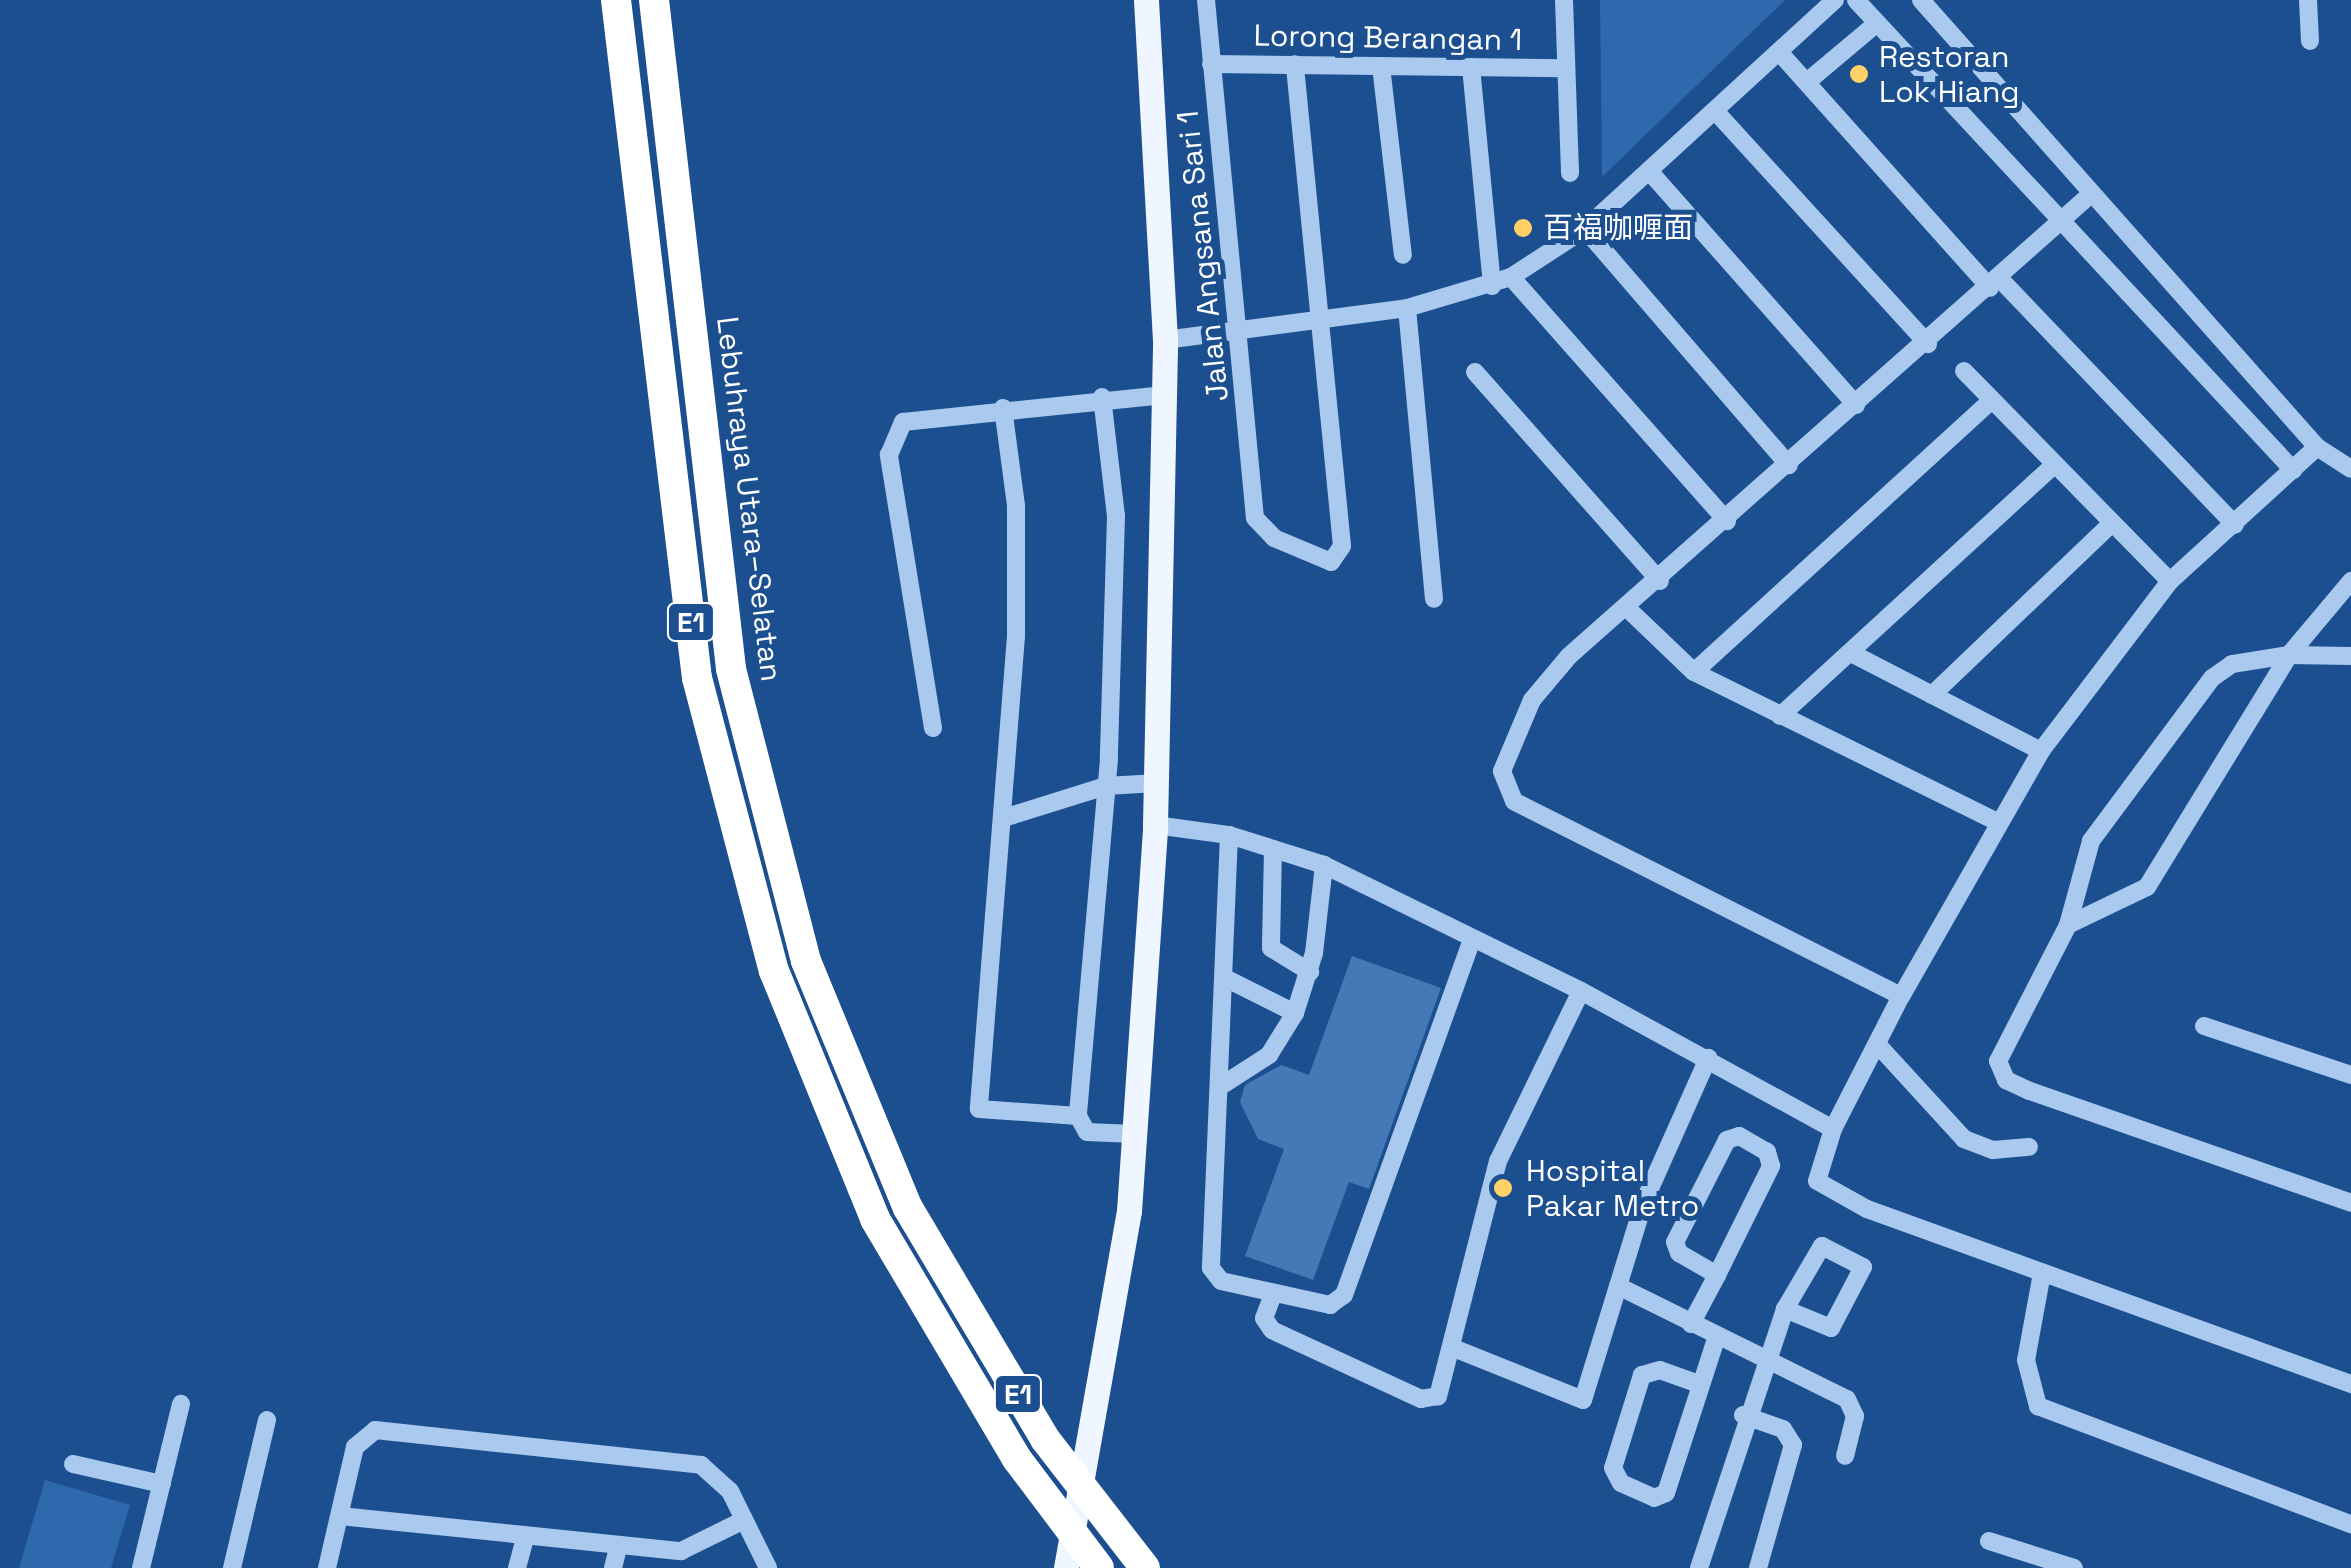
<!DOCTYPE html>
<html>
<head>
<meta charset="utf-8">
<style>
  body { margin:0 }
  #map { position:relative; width:2351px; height:1568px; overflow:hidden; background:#1b4f8f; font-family:"Space Grotesk","Noto Sans SC",sans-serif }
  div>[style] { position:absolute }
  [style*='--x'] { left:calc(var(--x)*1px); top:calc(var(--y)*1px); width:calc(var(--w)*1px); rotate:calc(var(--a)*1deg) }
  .green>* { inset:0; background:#2e69ad }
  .building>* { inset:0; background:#4478b7 }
  .minor>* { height:18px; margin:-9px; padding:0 9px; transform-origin:9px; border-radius:9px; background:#a9c9ee }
  .major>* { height:25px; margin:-12.5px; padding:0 12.5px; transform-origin:12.5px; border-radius:12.5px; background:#f0f6ff }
  .highway>* { height:30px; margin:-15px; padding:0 15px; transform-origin:15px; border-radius:15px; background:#fff }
  .highway-bridge>* { height:30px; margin:-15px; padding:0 15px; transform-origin:15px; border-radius:15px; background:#fff }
  .dots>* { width:28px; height:28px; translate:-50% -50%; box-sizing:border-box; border:5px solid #1b4f8f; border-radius:50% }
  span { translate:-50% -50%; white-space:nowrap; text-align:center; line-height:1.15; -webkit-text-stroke:10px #1b4f8f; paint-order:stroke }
  .shield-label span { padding:2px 8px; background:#1b4f8f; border:2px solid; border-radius:8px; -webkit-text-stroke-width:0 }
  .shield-label { font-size:28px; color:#fff; font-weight:700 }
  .street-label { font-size:30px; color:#fff }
  .poi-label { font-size:30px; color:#fff }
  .left { translate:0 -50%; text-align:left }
</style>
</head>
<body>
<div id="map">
  <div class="green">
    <i style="clip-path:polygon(1600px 0,1785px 0,1602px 177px)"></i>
    <i style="clip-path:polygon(45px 1480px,130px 1505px,111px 1568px,19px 1568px)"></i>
  </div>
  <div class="building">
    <i style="clip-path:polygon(1352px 956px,1441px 988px,1369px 1189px,1349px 1182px,1313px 1280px,1245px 1256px,1284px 1149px,1258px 1139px,1240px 1102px,1245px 1085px,1281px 1065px,1309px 1075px)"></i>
  </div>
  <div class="minor">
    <i style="--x:1206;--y:0;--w:520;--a:84.6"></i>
    <i style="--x:1255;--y:518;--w:28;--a:46"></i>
    <i style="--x:1274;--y:538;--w:62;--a:22.8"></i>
    <i style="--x:1331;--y:562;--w:19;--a:-55"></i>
    <i style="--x:1342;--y:546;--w:484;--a:-95.6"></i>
    <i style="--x:1564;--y:0;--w:173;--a:88"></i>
    <i style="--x:1856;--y:0;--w:642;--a:47.08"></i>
    <i style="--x:1921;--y:0;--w:597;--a:48.46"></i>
    <i style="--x:2317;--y:447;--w:199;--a:137.6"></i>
    <i style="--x:2170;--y:581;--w:213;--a:127.2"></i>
    <i style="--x:2041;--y:751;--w:282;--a:119.7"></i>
    <i style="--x:1901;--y:996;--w:149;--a:117.1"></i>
    <i style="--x:1833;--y:1129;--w:54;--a:107.1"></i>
    <i style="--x:1817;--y:1181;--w:57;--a:29.2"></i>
    <i style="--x:1867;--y:1209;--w:515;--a:19.88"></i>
    <i style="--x:2308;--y:0;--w:41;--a:87.2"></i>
    <i style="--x:1780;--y:53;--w:315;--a:48.2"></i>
    <i style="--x:1211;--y:64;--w:352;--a:0.7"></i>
    <i style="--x:1381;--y:66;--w:190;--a:83.4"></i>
    <i style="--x:1471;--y:67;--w:220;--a:84.5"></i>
    <i style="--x:1808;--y:81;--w:90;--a:-40"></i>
    <i style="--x:1717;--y:113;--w:313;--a:47.6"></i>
    <i style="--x:1650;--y:172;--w:311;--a:48.5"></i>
    <i style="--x:1585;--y:229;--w:312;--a:49.2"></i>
    <i style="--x:1511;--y:277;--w:326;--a:48.5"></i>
    <i style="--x:2000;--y:279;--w:340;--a:46.3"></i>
    <i style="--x:1407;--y:308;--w:292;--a:84.7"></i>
    <i style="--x:1165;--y:340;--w:244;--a:-7.5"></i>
    <i style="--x:1407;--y:308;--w:109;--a:-16.6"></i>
    <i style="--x:1511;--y:277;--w:88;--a:-33"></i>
    <i style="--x:1585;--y:229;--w:339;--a:-42.5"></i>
    <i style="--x:1964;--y:371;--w:294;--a:45.6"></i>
    <i style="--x:1475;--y:372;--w:279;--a:48.5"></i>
    <i style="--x:1102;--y:397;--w:120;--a:83.3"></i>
    <i style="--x:1116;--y:516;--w:243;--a:91.7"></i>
    <i style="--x:1109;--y:759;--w:358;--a:95"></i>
    <i style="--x:1078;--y:1116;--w:18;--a:61"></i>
    <i style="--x:1087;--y:1132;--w:47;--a:2.4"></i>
    <i style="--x:1003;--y:408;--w:99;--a:82.4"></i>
    <i style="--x:1016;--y:506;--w:130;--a:90"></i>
    <i style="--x:1016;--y:636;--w:474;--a:94.5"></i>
    <i style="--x:979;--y:1109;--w:99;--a:4"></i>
    <i style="--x:2317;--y:447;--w:40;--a:32.9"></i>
    <i style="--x:1628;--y:609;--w:91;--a:43.7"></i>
    <i style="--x:1694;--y:672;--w:338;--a:26.3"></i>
    <i style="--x:1851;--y:653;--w:214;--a:27.3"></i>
    <i style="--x:2351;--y:656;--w:62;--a:-179.1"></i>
    <i style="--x:2289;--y:655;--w:58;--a:171"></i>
    <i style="--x:2232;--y:664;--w:24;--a:145"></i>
    <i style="--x:2212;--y:678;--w:203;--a:126.6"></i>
    <i style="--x:2091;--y:841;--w:87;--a:105.3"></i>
    <i style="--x:2068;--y:925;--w:153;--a:117.2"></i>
    <i style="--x:1998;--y:1061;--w:21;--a:67"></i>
    <i style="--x:2006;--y:1080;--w:26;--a:25"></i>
    <i style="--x:2030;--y:1091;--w:340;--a:19.2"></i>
    <i style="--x:1694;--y:672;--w:402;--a:-42.4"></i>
    <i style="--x:1932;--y:695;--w:249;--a:-43.7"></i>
    <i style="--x:1780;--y:716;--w:370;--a:-42.5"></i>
    <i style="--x:933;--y:728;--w:277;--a:-99.2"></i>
    <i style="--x:889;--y:455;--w:36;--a:-67"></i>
    <i style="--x:903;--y:422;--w:263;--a:-5.9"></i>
    <i style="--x:1007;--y:817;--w:104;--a:-17.4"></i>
    <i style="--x:1106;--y:786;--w:51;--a:-3.4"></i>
    <i style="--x:1155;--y:825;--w:75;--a:7.7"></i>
    <i style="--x:1229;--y:835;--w:100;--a:17.5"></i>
    <i style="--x:1324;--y:865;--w:286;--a:26.1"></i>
    <i style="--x:1581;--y:991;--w:189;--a:116"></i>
    <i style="--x:1498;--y:1161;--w:243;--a:104.3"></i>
    <i style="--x:1438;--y:1396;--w:17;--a:170"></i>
    <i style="--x:1421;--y:1399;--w:164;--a:-155.2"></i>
    <i style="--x:1272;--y:1330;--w:14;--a:-124"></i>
    <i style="--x:1264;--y:1318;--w:26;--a:-69"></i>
    <i style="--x:1229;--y:835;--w:433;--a:92.4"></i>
    <i style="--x:1211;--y:1268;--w:16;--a:52"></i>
    <i style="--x:1221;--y:1281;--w:112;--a:12.4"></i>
    <i style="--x:1330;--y:1305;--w:17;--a:-36"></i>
    <i style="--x:1344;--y:1295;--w:377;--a:-70.2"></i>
    <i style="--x:1273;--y:849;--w:99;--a:91.2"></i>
    <i style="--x:1271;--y:948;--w:46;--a:31.6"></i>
    <i style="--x:2068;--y:925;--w:88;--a:-25.7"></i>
    <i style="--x:2147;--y:887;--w:272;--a:-58.5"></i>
    <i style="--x:2289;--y:655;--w:97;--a:-50"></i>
    <i style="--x:1227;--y:979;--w:76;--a:26.6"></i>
    <i style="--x:1581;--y:991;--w:287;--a:28.7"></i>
    <i style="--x:1901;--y:996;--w:433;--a:-153.3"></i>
    <i style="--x:1514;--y:801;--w:32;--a:-112"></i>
    <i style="--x:1502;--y:771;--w:77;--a:-67.1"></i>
    <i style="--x:1532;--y:700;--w:57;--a:-49.9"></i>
    <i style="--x:1569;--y:656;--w:697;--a:-41.51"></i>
    <i style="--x:2204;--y:1026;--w:155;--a:18.4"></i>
    <i style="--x:1877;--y:1044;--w:129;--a:47.5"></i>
    <i style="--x:1964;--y:1139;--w:31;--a:21"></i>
    <i style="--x:1993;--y:1150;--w:36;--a:-5"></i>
    <i style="--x:1224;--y:1084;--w:54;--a:-32.8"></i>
    <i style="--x:1269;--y:1055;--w:49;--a:-58.2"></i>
    <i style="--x:1295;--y:1013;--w:63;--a:-72.4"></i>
    <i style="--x:1314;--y:953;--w:89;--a:-83.5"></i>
    <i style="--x:2042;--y:1273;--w:88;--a:100.4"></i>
    <i style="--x:2026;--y:1360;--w:48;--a:75.4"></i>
    <i style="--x:2038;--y:1406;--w:335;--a:20.7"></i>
    <i style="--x:1618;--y:1286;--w:255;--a:26.3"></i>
    <i style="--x:1847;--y:1399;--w:19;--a:65"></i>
    <i style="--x:1855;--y:1416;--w:41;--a:104"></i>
    <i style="--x:1691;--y:1324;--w:55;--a:-62"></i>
    <i style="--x:1717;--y:1275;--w:122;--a:-63.6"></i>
    <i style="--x:1771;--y:1166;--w:15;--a:-106"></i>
    <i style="--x:1767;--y:1152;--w:32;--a:-150"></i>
    <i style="--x:1739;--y:1136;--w:13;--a:162"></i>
    <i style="--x:1727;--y:1140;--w:114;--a:117"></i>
    <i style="--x:1675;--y:1242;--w:12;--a:70"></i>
    <i style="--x:1679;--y:1253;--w:44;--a:30.1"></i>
    <i style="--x:1451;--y:1347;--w:142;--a:21.9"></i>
    <i style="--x:1583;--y:1400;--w:207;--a:-72.9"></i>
    <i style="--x:1644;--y:1202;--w:158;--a:-66"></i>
    <i style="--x:1699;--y:1384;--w:41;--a:-160.3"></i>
    <i style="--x:1660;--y:1370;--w:19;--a:164"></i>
    <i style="--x:1642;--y:1375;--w:97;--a:107.3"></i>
    <i style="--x:1613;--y:1468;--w:17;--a:62"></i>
    <i style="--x:1621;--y:1483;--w:36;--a:24"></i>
    <i style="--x:1654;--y:1498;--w:13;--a:-23"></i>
    <i style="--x:1666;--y:1493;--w:165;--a:-72"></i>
    <i style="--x:1743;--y:1415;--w:42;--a:19.3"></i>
    <i style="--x:1783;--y:1429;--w:19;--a:58"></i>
    <i style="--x:1793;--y:1445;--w:128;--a:105.9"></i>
    <i style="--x:73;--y:1464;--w:91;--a:12.7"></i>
    <i style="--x:340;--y:1516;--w:343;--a:5.9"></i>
    <i style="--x:681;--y:1551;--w:70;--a:-26.2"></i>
    <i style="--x:1989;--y:1541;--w:89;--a:17.6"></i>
    <i style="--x:141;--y:1568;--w:169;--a:-76.3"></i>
    <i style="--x:232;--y:1568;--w:152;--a:-76.7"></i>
    <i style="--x:327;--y:1568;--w:124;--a:-77"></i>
    <i style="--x:355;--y:1447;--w:26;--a:-40"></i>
    <i style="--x:375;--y:1430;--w:328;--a:6.1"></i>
    <i style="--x:701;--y:1465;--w:39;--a:42"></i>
    <i style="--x:730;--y:1491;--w:86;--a:63.7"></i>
    <i style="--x:517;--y:1568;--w:31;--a:-75"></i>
    <i style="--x:613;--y:1568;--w:21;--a:-76"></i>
    <i style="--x:1699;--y:1568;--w:273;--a:-71.6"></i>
    <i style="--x:1785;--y:1309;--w:73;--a:-59.6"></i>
    <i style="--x:1822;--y:1246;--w:46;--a:27.1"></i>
    <i style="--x:1863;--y:1267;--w:69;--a:117.7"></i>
    <i style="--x:1831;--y:1328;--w:50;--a:-157.6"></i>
  </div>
  <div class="major">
    <i style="--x:1066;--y:1568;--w:363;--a:-80"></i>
    <i style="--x:1129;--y:1211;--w:387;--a:-86.1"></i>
    <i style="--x:1155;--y:825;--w:485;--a:-88.8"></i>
    <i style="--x:1165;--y:340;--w:341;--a:-93.2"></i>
  </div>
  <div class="highway">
    <i style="--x:616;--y:0;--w:683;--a:83.19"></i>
    <i style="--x:697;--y:678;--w:303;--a:75.3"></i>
    <i style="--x:774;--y:971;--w:268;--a:67.8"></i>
    <i style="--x:654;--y:0;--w:673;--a:83.43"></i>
    <i style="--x:731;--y:669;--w:301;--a:75.6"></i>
    <i style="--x:806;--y:961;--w:267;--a:67.6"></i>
  </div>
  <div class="highway-bridge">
    <i style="--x:908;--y:1208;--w:269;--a:59.3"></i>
    <i style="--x:1045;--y:1439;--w:163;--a:52.2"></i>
    <i style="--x:875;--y:1219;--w:279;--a:59.4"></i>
    <i style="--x:1017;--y:1459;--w:136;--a:53"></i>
  </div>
  <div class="dots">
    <i style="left:1859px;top:74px;background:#ffd166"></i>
    <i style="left:1523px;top:228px;background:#ffd166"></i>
    <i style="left:1503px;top:1188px;background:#ffd166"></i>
  </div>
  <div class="shield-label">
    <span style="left:691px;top:622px">E1</span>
    <span style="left:1018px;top:1394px">E1</span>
  </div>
  <div class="street-label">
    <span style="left:1388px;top:38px;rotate:1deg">Lorong Berangan 1</span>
    <span style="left:1203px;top:256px;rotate:-96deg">Jalan Angsana Sari 1</span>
    <span style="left:749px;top:499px;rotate:83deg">Lebuhraya Utara–Selatan</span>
  </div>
  <div class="poi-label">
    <span class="left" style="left:1879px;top:74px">Restoran<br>Lok Hiang</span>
    <span class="left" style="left:1543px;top:228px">百福咖喱面</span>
    <span class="left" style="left:1526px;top:1188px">Hospital<br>Pakar Metro</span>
  </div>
</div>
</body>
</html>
